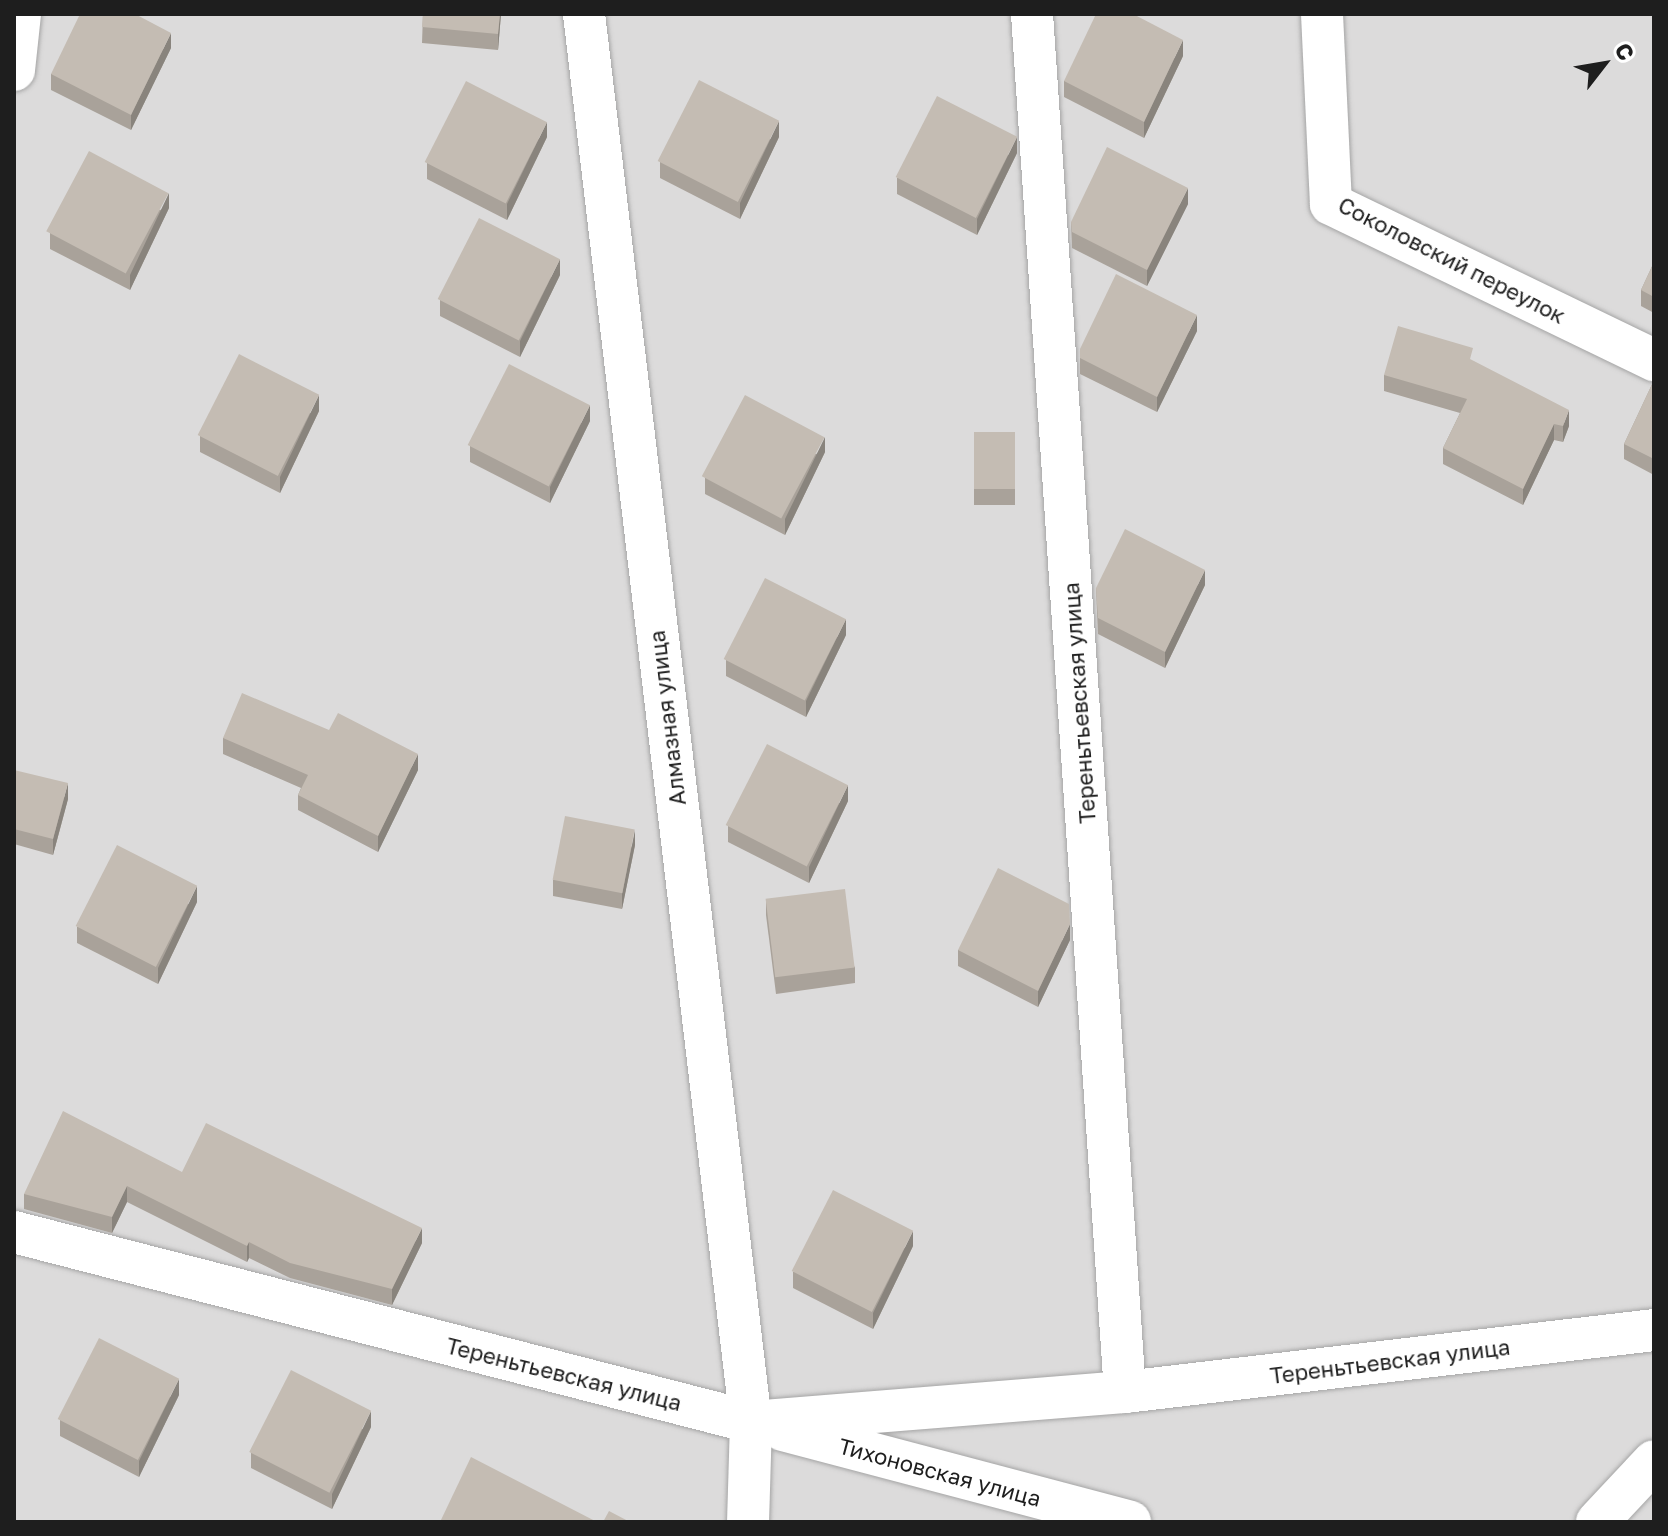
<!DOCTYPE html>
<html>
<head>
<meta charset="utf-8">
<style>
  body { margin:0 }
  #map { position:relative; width:1668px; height:1536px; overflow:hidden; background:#efece4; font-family:"Golos Text",sans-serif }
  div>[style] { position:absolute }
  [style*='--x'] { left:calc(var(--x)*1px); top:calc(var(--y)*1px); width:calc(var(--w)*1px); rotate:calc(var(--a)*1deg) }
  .residential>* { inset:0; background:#dcdbdb; transform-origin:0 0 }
  .roads { filter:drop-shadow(0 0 2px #a5a5a5) drop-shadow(0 0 2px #a5a5a5) }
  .minor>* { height:42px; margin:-21px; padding:0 21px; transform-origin:21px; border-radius:21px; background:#fff }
  .wall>* { inset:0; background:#a9a29a; transform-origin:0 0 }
  .shaded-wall>* { inset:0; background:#89847d }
  .building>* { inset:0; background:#c4bcb3; transform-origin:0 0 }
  span { translate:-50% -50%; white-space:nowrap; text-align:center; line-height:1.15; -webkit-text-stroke:6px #fff; paint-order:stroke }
  .street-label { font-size:22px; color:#1e1e1e }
  .frame { position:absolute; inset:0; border:16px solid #1e1e1e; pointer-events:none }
  .north { position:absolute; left:1564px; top:24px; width:80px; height:80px; -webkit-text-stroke:6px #fff; paint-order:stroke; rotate:59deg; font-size:22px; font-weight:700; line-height:32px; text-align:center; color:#1e1e1e }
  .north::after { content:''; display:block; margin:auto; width:28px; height:36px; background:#1e1e1e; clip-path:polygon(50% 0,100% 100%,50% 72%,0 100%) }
</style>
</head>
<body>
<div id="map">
  <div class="residential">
    <i style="left:14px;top:14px;width:1640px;height:1508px"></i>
  </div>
  <div class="roads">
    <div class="minor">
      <i style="--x:584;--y:14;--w:1418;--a:83.24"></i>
      <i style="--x:751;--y:1422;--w:100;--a:91.7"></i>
      <i style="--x:1032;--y:14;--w:1381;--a:86.14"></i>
      <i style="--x:1322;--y:14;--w:190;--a:87.3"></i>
      <i style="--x:1331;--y:204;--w:359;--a:25.8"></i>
      <i style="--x:14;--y:70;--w:56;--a:-83.9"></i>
      <i style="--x:14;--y:1232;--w:761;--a:14.46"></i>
      <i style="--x:751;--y:1422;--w:375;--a:-4.6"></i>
      <i style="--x:1125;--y:1392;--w:533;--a:-6.68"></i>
      <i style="--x:783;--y:1430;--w:359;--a:14.8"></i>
      <i style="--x:1597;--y:1522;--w:83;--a:-46.9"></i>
    </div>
  </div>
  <div class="wall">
    <i style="clip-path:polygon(423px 14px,501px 14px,498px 50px,422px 43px)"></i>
    <i style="clip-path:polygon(171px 48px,131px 130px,51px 90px,51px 74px)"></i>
    <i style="clip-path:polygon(1183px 56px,1144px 138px,1064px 97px,1064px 81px)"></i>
    <i style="clip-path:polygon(547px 137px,507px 220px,427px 179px,427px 163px)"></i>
    <i style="clip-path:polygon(779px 137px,740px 219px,660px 178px,660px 162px)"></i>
    <i style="clip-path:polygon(1017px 153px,977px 235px,897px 194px,897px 178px)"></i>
    <i style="clip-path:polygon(1188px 204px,1147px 286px,1072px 248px,1071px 222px)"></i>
    <i style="clip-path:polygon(169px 208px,130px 290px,50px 249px,50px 233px)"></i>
    <i style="clip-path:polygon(1654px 262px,1654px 313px,1641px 306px,1641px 290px)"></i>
    <i style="clip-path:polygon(560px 275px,520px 357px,440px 316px,440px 300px)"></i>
    <i style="clip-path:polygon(1197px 331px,1157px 412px,1080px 374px,1080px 349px)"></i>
    <i style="clip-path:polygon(1473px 361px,1569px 426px,1563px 442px,1554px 440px,1523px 505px,1443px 464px,1443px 448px,1460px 413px,1384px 391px,1384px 375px)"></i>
    <i style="clip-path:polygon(1654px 380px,1654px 475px,1624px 459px,1624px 444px)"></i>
    <i style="clip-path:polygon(319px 411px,280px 493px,200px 452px,200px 436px)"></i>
    <i style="clip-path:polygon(590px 421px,550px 503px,470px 462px,470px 446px)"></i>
    <i style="left:974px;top:432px;width:41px;height:73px"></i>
    <i style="clip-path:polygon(825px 452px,785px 535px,705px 494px,705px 478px)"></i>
    <i style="clip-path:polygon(1205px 585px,1165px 668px,1098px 634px,1096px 588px)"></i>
    <i style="clip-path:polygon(846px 635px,806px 717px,726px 676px,726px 660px)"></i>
    <i style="clip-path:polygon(329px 730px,418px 770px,378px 852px,298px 810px,298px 795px,301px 788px,223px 754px,223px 738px)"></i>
    <i style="clip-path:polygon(14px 770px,68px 799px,53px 855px,14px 844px)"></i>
    <i style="clip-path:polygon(848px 801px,809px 883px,728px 842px,728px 826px)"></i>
    <i style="clip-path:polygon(635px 845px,622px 909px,553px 896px,553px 880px)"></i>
    <i style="clip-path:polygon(766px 899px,855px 967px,855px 983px,776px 994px,766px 915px)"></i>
    <i style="clip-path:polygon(197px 902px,158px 984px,77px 943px,77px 927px)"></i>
    <i style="clip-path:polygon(1070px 940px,1038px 1007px,958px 966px,958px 950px)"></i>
    <i style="clip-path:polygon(182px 1172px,422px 1243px,392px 1305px,290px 1278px,249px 1258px,247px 1262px,127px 1202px,112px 1233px,24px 1209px,24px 1194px)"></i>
    <i style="clip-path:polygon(913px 1246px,873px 1329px,793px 1288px,793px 1272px)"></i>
    <i style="clip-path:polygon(179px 1395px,139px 1477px,60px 1436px,60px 1420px)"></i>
    <i style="clip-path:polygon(371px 1427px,332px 1509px,251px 1468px,251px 1453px)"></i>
  </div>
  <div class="shaded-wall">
    <i style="clip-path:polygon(500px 14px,501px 14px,498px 50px,498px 34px)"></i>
    <i style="clip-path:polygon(171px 33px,171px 48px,131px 130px,131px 115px)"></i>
    <i style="clip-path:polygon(1183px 40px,1183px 56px,1144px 138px,1144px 122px)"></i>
    <i style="clip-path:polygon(779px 121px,779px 137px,740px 219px,740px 203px)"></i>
    <i style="clip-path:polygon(547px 122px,547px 137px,507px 220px,507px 204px)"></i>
    <i style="clip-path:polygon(1017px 137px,1017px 153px,977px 235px,977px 219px)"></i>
    <i style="clip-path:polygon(1188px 188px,1188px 204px,1147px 286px,1147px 270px)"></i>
    <i style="clip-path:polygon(169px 193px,169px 208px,130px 290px,130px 275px)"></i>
    <i style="clip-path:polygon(560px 259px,560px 275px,520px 357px,520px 341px)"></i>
    <i style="clip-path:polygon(1197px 315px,1197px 331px,1157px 412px,1157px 397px)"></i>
    <i style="clip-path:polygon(319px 395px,319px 411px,280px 493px,280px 477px)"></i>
    <i style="clip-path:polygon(590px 405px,590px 421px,550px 503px,550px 487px)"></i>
    <i style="clip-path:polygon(1569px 410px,1569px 426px,1563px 442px,1563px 426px)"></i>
    <i style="clip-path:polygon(1554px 424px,1554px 440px,1523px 505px,1523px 489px)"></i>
    <i style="clip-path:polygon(825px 437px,825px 452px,785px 535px,785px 519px)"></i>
    <i style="clip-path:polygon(1205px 570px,1205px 585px,1165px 668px,1165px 652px)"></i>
    <i style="clip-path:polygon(846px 619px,846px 635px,806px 717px,806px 701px)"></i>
    <i style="clip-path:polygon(418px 754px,418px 770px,378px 852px,378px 836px)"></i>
    <i style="clip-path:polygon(68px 783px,68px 799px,53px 855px,53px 839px)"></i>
    <i style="clip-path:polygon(848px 785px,848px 801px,809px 883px,809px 867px)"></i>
    <i style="clip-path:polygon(635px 830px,635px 845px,622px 909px,622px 894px)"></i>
    <i style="clip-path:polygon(197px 886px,197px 902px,158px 984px,158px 968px)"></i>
    <i style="clip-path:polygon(1070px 924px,1070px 940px,1038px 1007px,1038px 991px)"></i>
    <i style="clip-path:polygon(127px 1186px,127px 1202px,112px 1233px,112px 1217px)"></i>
    <i style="clip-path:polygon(422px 1228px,422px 1243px,392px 1305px,392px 1289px)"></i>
    <i style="clip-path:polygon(913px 1231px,913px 1246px,873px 1329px,873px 1313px)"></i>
    <i style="clip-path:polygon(249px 1242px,249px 1258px,247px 1262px,247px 1246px)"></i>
    <i style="clip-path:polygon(179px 1379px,179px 1395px,139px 1477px,139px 1461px)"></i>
    <i style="clip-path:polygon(371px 1411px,371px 1427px,332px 1509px,332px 1494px)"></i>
  </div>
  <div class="building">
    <i style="clip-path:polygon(80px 14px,135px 14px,171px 33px,131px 115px,51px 74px)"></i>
    <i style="clip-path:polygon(423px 14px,500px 14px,498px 34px,422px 27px)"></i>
    <i style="clip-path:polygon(1096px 14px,1133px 14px,1183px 40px,1144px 122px,1064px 81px)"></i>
    <i style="left:699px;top:80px;width:90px;height:91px;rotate:27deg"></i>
    <i style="left:466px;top:81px;width:91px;height:91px;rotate:27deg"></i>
    <i style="left:937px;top:96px;width:90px;height:91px;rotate:27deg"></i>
    <i style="clip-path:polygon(1107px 147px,1188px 188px,1147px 270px,1072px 232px,1071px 222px)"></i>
    <i style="left:89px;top:151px;width:90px;height:91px;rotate:28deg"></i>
    <i style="left:479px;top:218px;width:91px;height:91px;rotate:27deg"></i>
    <i style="clip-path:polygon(1654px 262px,1654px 297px,1641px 290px)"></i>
    <i style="clip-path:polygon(1116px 274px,1197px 315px,1157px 397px,1080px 358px,1080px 349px)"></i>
    <i style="clip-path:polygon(1398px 326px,1473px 348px,1470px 359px,1569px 410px,1563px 426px,1554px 424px,1523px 489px,1443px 448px,1467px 399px,1384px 375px)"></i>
    <i style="left:239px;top:354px;width:90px;height:91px;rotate:27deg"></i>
    <i style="left:509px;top:364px;width:91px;height:91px;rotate:27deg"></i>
    <i style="clip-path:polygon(1654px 380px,1654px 459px,1624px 444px)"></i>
    <i style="left:745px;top:395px;width:90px;height:92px;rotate:28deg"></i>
    <i style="left:974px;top:432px;width:41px;height:57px"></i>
    <i style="clip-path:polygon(1125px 529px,1205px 570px,1165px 652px,1098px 618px,1096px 588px)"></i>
    <i style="left:765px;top:578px;width:91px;height:91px;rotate:27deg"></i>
    <i style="clip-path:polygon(242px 693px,329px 730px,338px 713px,418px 754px,378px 836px,298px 795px,308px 775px,223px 738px)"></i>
    <i style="left:767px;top:744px;width:91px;height:91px;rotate:27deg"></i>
    <i style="clip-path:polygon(14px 770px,68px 783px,53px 839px,14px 829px)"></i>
    <i style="left:565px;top:816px;width:71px;height:65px;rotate:11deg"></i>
    <i style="left:117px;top:845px;width:90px;height:91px;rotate:27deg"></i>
    <i style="clip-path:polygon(998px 868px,1069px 904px,1070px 924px,1038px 991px,958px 950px)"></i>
    <i style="left:845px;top:889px;width:79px;height:80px;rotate:83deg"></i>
    <i style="clip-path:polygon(63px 1111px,182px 1172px,206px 1123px,422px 1228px,392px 1289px,290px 1263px,249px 1242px,247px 1246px,127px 1186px,112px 1217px,24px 1194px)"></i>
    <i style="left:833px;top:1190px;width:90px;height:91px;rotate:27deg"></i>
    <i style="left:99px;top:1338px;width:90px;height:91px;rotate:27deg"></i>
    <i style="left:291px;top:1370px;width:90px;height:92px;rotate:27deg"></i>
    <i style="clip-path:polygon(471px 1457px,597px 1522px,440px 1522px)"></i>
    <i style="clip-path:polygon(609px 1511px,630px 1522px,603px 1522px)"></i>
  </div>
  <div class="street-label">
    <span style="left:1452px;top:260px;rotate:27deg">Соколовский переулок</span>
    <span style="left:1079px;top:703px;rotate:-94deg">Тереньтьевская улица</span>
    <span style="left:667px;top:718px;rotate:-97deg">Алмазная улица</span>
    <span style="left:1390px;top:1361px;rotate:-7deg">Тереньтьевская улица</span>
    <span style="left:564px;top:1374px;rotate:14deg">Тереньтьевская улица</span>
    <span style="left:940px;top:1472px;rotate:15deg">Тихоновская улица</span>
  </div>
  <div class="frame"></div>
  <div class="north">С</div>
</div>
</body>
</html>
